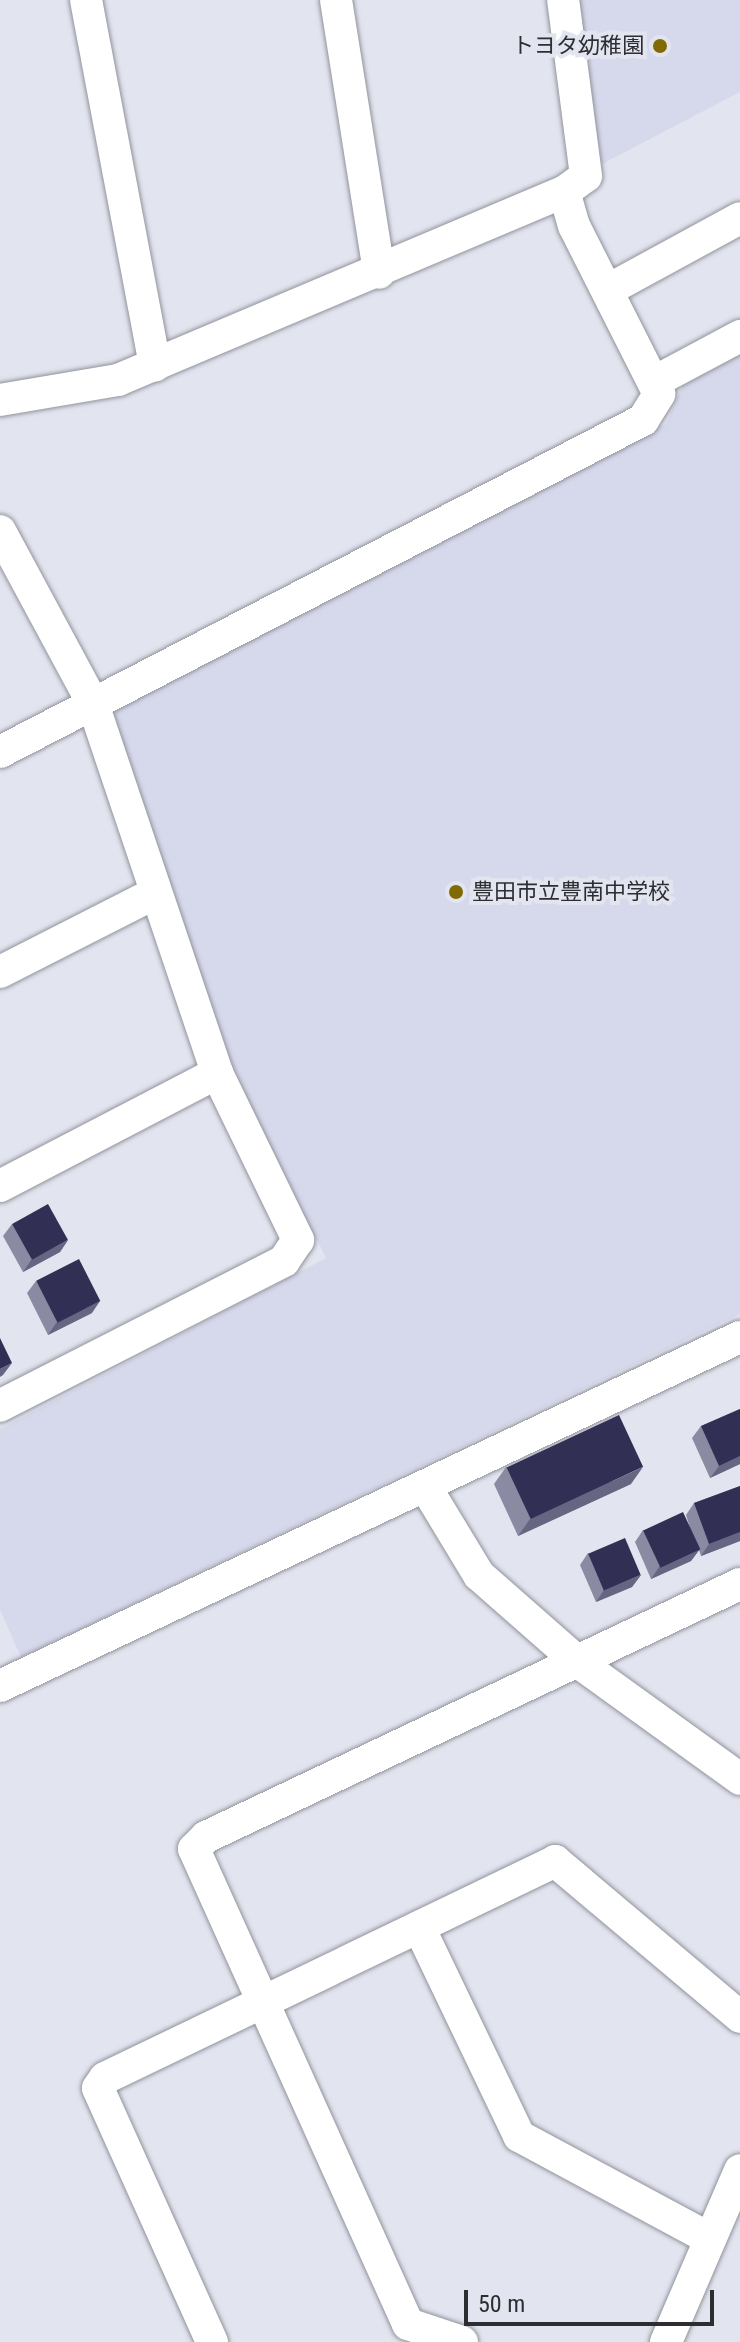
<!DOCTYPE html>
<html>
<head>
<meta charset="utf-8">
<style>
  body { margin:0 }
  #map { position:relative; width:740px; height:2342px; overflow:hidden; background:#e2e5ef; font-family:"Roboto Condensed","Noto Sans JP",sans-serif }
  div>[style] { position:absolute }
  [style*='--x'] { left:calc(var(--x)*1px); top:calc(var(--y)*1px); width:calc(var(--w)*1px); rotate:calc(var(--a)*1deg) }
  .built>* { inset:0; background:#d6d9eb }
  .roads { filter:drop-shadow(0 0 2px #91939c) drop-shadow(0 0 2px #91939c) }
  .minor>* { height:32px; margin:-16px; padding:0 16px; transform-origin:16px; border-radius:16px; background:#fff }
  .wall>* { inset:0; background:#8a8aa2 }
  .shaded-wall>* { inset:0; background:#676682 }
  .building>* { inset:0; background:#322f54; transform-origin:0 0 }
  .dots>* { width:22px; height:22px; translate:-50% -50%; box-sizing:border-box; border:4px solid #e2e5ef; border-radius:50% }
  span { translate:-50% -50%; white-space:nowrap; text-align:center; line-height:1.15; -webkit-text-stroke:8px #e2e5ef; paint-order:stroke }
  .poi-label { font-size:22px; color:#2d2e32 }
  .right { translate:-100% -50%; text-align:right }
  .left { translate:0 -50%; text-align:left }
  .scale { position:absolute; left:464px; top:2290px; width:250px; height:36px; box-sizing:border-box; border:4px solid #2d2e32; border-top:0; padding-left:10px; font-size:24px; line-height:28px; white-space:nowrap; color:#2d2e32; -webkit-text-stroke:6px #e2e5ef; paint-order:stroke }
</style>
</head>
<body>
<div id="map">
  <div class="built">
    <i style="clip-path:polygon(572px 0,740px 0,740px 92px,602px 164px)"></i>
    <i style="clip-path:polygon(740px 352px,740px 1314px,21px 1657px,0 1610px,0 1429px,326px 1258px,231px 1066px,112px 718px,124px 702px,666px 424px,684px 382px)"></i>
  </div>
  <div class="roads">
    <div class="minor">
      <i style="--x:86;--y:0;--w:372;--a:79.3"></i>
      <i style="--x:336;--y:0;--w:276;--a:81"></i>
      <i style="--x:608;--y:290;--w:150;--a:-28.6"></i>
      <i style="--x:654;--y:382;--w:98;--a:-28.1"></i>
      <i style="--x:0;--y:400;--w:120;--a:-9.6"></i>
      <i style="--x:118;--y:380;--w:484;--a:-22.9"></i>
      <i style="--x:564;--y:192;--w:27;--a:-36"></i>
      <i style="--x:586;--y:176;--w:177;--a:-97.4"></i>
      <i style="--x:0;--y:531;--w:196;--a:61.7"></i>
      <i style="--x:93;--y:704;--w:389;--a:71.4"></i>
      <i style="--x:217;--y:1073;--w:186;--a:64.1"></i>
      <i style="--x:298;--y:1240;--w:25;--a:124"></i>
      <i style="--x:284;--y:1261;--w:319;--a:153"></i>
      <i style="--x:0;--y:752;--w:724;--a:-27.31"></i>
      <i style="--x:643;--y:420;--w:31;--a:-58"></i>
      <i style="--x:659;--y:394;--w:188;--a:-116.8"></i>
      <i style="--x:574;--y:226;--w:35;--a:-106"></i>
      <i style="--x:0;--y:972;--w:172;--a:-27"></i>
      <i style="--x:0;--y:1186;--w:245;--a:-27.5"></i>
      <i style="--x:425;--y:1486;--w:104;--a:58.8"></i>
      <i style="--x:479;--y:1575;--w:132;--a:41.3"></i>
      <i style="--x:578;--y:1662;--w:200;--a:35.8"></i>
      <i style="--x:0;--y:1686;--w:818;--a:-25.25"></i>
      <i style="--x:419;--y:1927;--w:232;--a:64.4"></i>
      <i style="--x:519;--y:2136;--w:217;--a:28.3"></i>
      <i style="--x:212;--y:2342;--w:278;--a:-114.2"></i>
      <i style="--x:98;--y:2088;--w:12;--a:-55"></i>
      <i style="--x:105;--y:2078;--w:500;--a:-25.7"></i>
      <i style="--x:555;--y:1861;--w:242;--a:40.1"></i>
      <i style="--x:462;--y:2342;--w:57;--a:-161.6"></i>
      <i style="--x:408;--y:2324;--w:521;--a:-114.25"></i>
      <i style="--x:194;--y:1849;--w:17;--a:-45"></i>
      <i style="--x:206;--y:1837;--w:591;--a:-25.35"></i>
      <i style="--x:666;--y:2342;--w:187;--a:-66.7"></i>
    </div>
  </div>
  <div class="wall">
    <i style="clip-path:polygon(12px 1224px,68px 1240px,60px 1252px,23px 1272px,3px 1236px)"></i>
    <i style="clip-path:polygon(36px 1281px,92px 1313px,48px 1335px,27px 1293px)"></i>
    <i style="clip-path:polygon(740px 1409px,740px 1464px,710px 1478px,692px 1438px,701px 1426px)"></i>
    <i style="clip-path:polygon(506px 1467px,631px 1484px,518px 1536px,494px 1484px)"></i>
    <i style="clip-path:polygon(740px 1486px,740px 1541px,701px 1556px,699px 1550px,691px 1561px,651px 1579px,635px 1542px,643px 1530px,691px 1531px,686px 1515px,694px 1503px)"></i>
    <i style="clip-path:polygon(588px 1553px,641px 1575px,632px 1587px,596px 1602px,580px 1565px)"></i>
  </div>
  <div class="shaded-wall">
    <i style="clip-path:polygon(68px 1240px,60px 1252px,23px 1272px,31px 1260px)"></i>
    <i style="clip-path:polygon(100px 1301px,92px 1313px,48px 1335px,56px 1323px)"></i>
    <i style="clip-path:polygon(12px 1363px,3px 1375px,0 1377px,0 1369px)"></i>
    <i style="clip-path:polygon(740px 1456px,740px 1464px,710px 1478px,719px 1466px)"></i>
    <i style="clip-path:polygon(643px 1467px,631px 1484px,518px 1536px,530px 1519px)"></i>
    <i style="clip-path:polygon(740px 1532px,740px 1541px,701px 1556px,709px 1544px)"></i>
    <i style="clip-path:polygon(700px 1549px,691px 1561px,651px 1579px,659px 1567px)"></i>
    <i style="clip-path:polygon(641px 1575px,632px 1587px,596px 1602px,604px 1590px)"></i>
  </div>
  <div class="building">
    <i style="left:48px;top:1204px;width:41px;height:41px;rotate:61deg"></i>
    <i style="left:79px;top:1259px;width:47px;height:48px;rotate:63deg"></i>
    <i style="clip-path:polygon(0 1338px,12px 1363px,0 1369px)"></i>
    <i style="clip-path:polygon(740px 1409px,740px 1456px,719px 1466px,701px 1426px)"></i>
    <i style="left:619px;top:1415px;width:57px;height:124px;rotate:65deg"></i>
    <i style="clip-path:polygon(740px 1486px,740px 1532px,709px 1544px,694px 1503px)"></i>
    <i style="left:683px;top:1512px;width:41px;height:44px;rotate:65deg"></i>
    <i style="left:625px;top:1538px;width:40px;height:40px;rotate:67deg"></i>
  </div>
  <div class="dots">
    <i style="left:660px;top:46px;background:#826a03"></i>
    <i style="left:456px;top:892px;background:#826a03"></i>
  </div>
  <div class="poi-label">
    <span class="right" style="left:644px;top:46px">トヨタ幼稚園</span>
    <span class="left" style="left:472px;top:892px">豊田市立豊南中学校</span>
  </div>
  <div class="scale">50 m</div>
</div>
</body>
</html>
